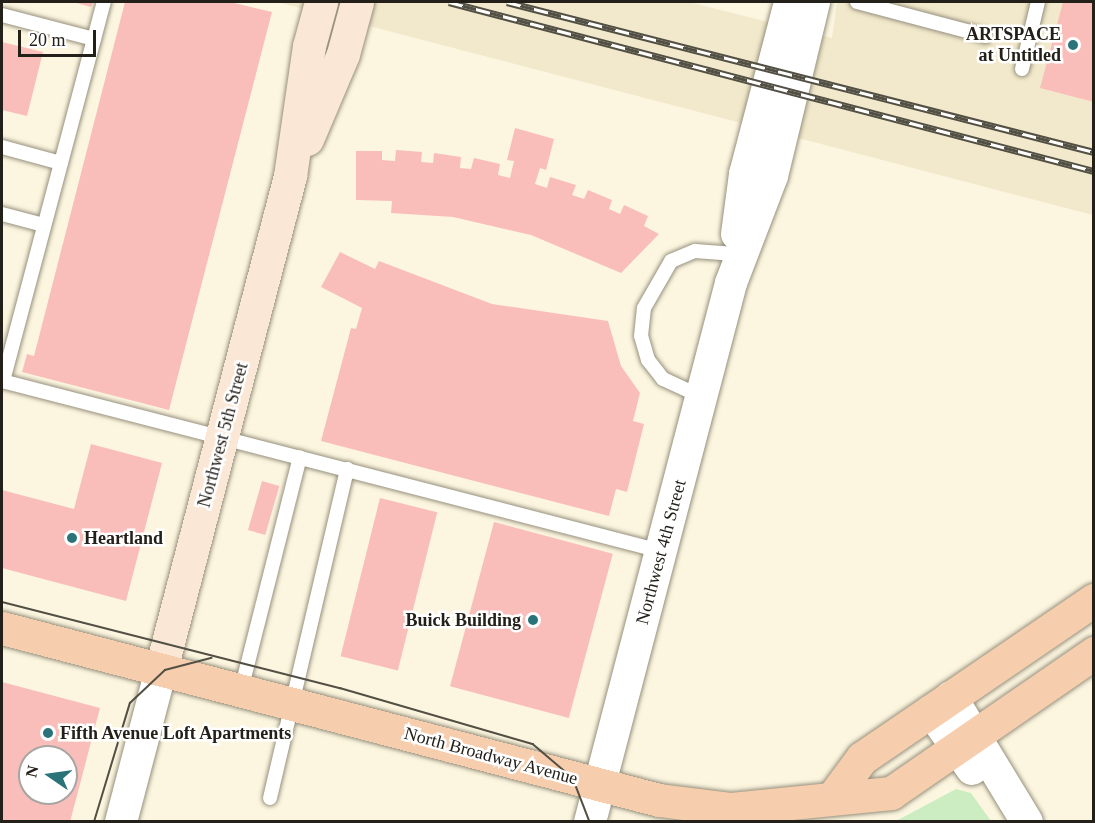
<!DOCTYPE html>
<html>
<head>
<meta charset="utf-8">
<style>
  body { margin:0 }
  #map { position:relative; width:1095px; height:823px; overflow:hidden; background:#fcf6e0; font-family:"Times New Roman",serif }
  div>[style] { position:absolute }
  [style*='--x'] { left:calc(var(--x)*1px); top:calc(var(--y)*1px); width:calc(var(--w)*1px); rotate:calc(var(--a)*1deg) }
  .built>* { inset:0; background:#f2e9cc }
  .green>* { inset:0; background:#cbedc1 }
  .building>* { inset:0; background:#fabeba; transform-origin:0 0 }
  .roads { filter:drop-shadow(0 0 2px #96907d) drop-shadow(0 0 2px #96907d) }
  .service>* { height:14px; margin:-7px; padding:0 7px; transform-origin:7px; border-radius:7px; background:#fff }
  .tertiary>* { height:32px; margin:-16px; padding:0 16px; transform-origin:16px; border-radius:16px; background:#fff }
  .secondary>* { height:33px; margin:-16.5px; padding:0 16.5px; transform-origin:16.5px; border-radius:16.5px; background:#fae7d6 }
  .primary>* { height:33px; margin:-16.5px; padding:0 16.5px; transform-origin:16.5px; border-radius:16.5px; background:#f6ceae }
  .tram>* { height:1.5px; margin:-0.75px; padding:0 0.75px; transform-origin:0.75px; border-radius:0.75px; background:#524f44 }
  .rail>* { height:7px; margin-top:-3.5px; transform-origin:0; background:repeating-linear-gradient(90deg,#fff 0 14px,#524f44 0 28px); box-sizing:border-box; border-block:2px solid #524f44 }
  .dots>* { width:16px; height:16px; translate:-50% -50%; box-sizing:border-box; border:3px solid #fff; border-radius:50% }
  span { translate:-50% -50%; white-space:nowrap; text-align:center; line-height:1.15; -webkit-text-stroke:5px #fff; paint-order:stroke }
  .poi-label { font-size:18px; color:#232019; font-weight:700 }
  .right { translate:-100% -50%; text-align:right }
  .left { translate:0 -50%; text-align:left }
  .street-label { font-size:18px; color:#232019 }
  .frame { position:absolute; inset:0; border:3px solid #232019; pointer-events:none }
  .north { position:absolute; left:18px; top:745px; width:60px; height:60px; box-sizing:border-box; background:#fff; border:2px solid #a7a6a3; border-radius:50%; rotate:283deg; font-size:16px; font-weight:700; line-height:24px; text-align:center; color:#232019 }
  .north::after { content:''; display:block; margin:auto; width:21px; height:27px; background:#297379; clip-path:polygon(50% 0,100% 100%,50% 72%,0 100%) }
  .scale { position:absolute; left:18px; top:30px; width:78px; height:27px; box-sizing:border-box; border:3px solid #232019; border-top:0; padding-left:8px; font-size:18px; line-height:21px; white-space:nowrap; color:#232019; -webkit-text-stroke:4px #fff; paint-order:stroke }
</style>
</head>
<body>
<div id="map">
  <div class="built">
    <i style="clip-path:polygon(277px 2px,689px 2px,832px 38px,837px 2px,1093px 2px,1093px 215px)"></i>
  </div>
  <div class="green">
    <i style="clip-path:polygon(956px 789px,971px 793px,991px 821px,896px 821px)"></i>
  </div>
  <div class="building">
    <i style="clip-path:polygon(73px 2px,93px 2px,91px 7px)"></i>
    <i style="clip-path:polygon(125px 2px,230px 2px,272px 12px,169px 410px,22px 372px,27px 354px,34px 356px)"></i>
    <i style="clip-path:polygon(1063px 2px,1094px 2px,1094px 102px,1040px 88px)"></i>
    <i style="clip-path:polygon(2px 42px,43px 52px,27px 116px,2px 110px)"></i>
    <i style="clip-path:polygon(515px 128px,554px 139px,546px 170px,540px 168px,535px 184px,547px 188px,550px 177px,576px 185px,572px 195px,584px 199px,588px 190px,612px 200px,609px 209px,620px 214px,624px 205px,648px 216px,644px 226px,659px 234px,621px 273px,531px 235px,453px 217px,391px 213px,392px 201px,356px 200px,356px 151px,382px 151px,382px 160px,395px 161px,396px 150px,422px 152px,421px 162px,433px 163px,434px 153px,461px 157px,460px 168px,471px 169px,474px 158px,500px 164px,498px 175px,510px 178px,514px 161px,507px 160px)"></i>
    <i style="clip-path:polygon(340px 252px,375px 269px,379px 261px,492px 304px,608px 321px,621px 366px,640px 393px,633px 421px,644px 424px,627px 492px,616px 489px,609px 516px,321px 441px,351px 328px,356px 329px,362px 308px,321px 287px)"></i>
    <i style="clip-path:polygon(91px 444px,162px 463px,126px 601px,2px 568px,2px 490px,74px 509px)"></i>
    <i style="left:262px;top:481px;width:18px;height:51px;rotate:16deg"></i>
    <i style="left:380px;top:498px;width:59px;height:163px;rotate:14deg"></i>
    <i style="left:494px;top:522px;width:123px;height:170px;rotate:15deg"></i>
    <i style="clip-path:polygon(evenodd,2px 682px,100px 708px,70px 822px,2px 822px,2px 682px,30px 757px,66px 757px,66px 793px,30px 793px,30px 757px)"></i>
  </div>
  <div class="roads">
    <div class="service">
      <i style="--x:857;--y:2;--w:133;--a:14.8"></i>
      <i style="--x:2;--y:15;--w:95;--a:14.6"></i>
      <i style="--x:1022;--y:69;--w:69;--a:-76.6"></i>
      <i style="--x:2;--y:147;--w:61;--a:15.2"></i>
      <i style="--x:2;--y:214;--w:43;--a:14.7"></i>
      <i style="--x:2;--y:381;--w:681;--a:14.47"></i>
      <i style="--x:3;--y:381;--w:392;--a:-75.1"></i>
      <i style="--x:702;--y:397;--w:43;--a:-155.2"></i>
      <i style="--x:663;--y:379;--w:24;--a:-128"></i>
      <i style="--x:648;--y:360;--w:25;--a:-106"></i>
      <i style="--x:641;--y:336;--w:28;--a:-84"></i>
      <i style="--x:644;--y:308;--w:54;--a:-60.1"></i>
      <i style="--x:671;--y:261;--w:26;--a:-23"></i>
      <i style="--x:695;--y:251;--w:40;--a:4.3"></i>
      <i style="--x:241;--y:690;--w:240;--a:-75.8"></i>
      <i style="--x:270;--y:798;--w:338;--a:-76.8"></i>
    </div>
    <div class="tertiary">
      <i style="--x:737;--y:234;--w:61;--a:-82.4"></i>
      <i style="--x:745;--y:174;--w:178;--a:-75.3"></i>
      <i style="--x:951;--y:697;--w:146;--a:58.7"></i>
      <i style="--x:931;--y:711;--w:71;--a:54.7"></i>
      <i style="--x:121;--y:822;--w:158;--a:-75.3"></i>
      <i style="--x:590;--y:822;--w:557;--a:-75.34"></i>
      <i style="--x:731;--y:283;--w:115;--a:-69"></i>
      <i style="--x:772;--y:176;--w:179;--a:-76.4"></i>
    </div>
    <div class="secondary">
      <i style="--x:307;--y:139;--w:92;--a:-67"></i>
      <i style="--x:343;--y:54;--w:54;--a:-74.9"></i>
      <i style="--x:161;--y:669;--w:510;--a:-75.34"></i>
      <i style="--x:290;--y:176;--w:131;--a:-81.7"></i>
      <i style="--x:309;--y:46;--w:46;--a:-74.7"></i>
    </div>
    <div class="primary">
      <i style="--x:2;--y:628;--w:679;--a:14.67"></i>
      <i style="--x:659;--y:800;--w:73;--a:7.1"></i>
      <i style="--x:731;--y:809;--w:161;--a:-5.7"></i>
      <i style="--x:891;--y:793;--w:247;--a:-34.6"></i>
      <i style="--x:833;--y:797;--w:49;--a:-53.4"></i>
      <i style="--x:862;--y:758;--w:281;--a:-34.3"></i>
    </div>
  </div>
  <div class="tram">
    <i style="--x:2;--y:602;--w:349;--a:14.3"></i>
    <i style="--x:340;--y:688;--w:201;--a:16.2"></i>
    <i style="--x:533;--y:744;--w:52;--a:40.4"></i>
    <i style="--x:573;--y:778;--w:47;--a:68.9"></i>
    <i style="--x:94;--y:822;--w:124;--a:-73.2"></i>
    <i style="--x:130;--y:703;--w:48;--a:-43.3"></i>
    <i style="--x:165;--y:670;--w:48;--a:-14.6"></i>
  </div>
  <div class="rail">
    <i style="--x:449;--y:2;--w:667;--a:14.68"></i>
    <i style="--x:507;--y:2;--w:606;--a:14.33"></i>
  </div>
  <div class="dots">
    <i style="left:1073px;top:45px;background:#297379"></i>
    <i style="left:72px;top:538px;background:#297379"></i>
    <i style="left:533px;top:620px;background:#297379"></i>
    <i style="left:48px;top:733px;background:#297379"></i>
  </div>
  <div class="poi-label">
    <span class="right" style="left:1061px;top:45px">ARTSPACE<br>at Untitled</span>
    <span class="left" style="left:84px;top:538px">Heartland</span>
    <span class="right" style="left:521px;top:620px">Buick Building</span>
    <span class="left" style="left:60px;top:733px">Fifth Avenue Loft Apartments</span>
  </div>
  <div class="street-label">
    <span style="left:223px;top:435px;rotate:-75deg">Northwest 5th Street</span>
    <span style="left:661px;top:552px;rotate:-75deg">Northwest 4th Street</span>
    <span style="left:491px;top:756px;rotate:15deg">North Broadway Avenue</span>
  </div>
  <div class="frame"></div>
  <div class="north">N</div>
  <div class="scale">20 m</div>
</div>
</body>
</html>
